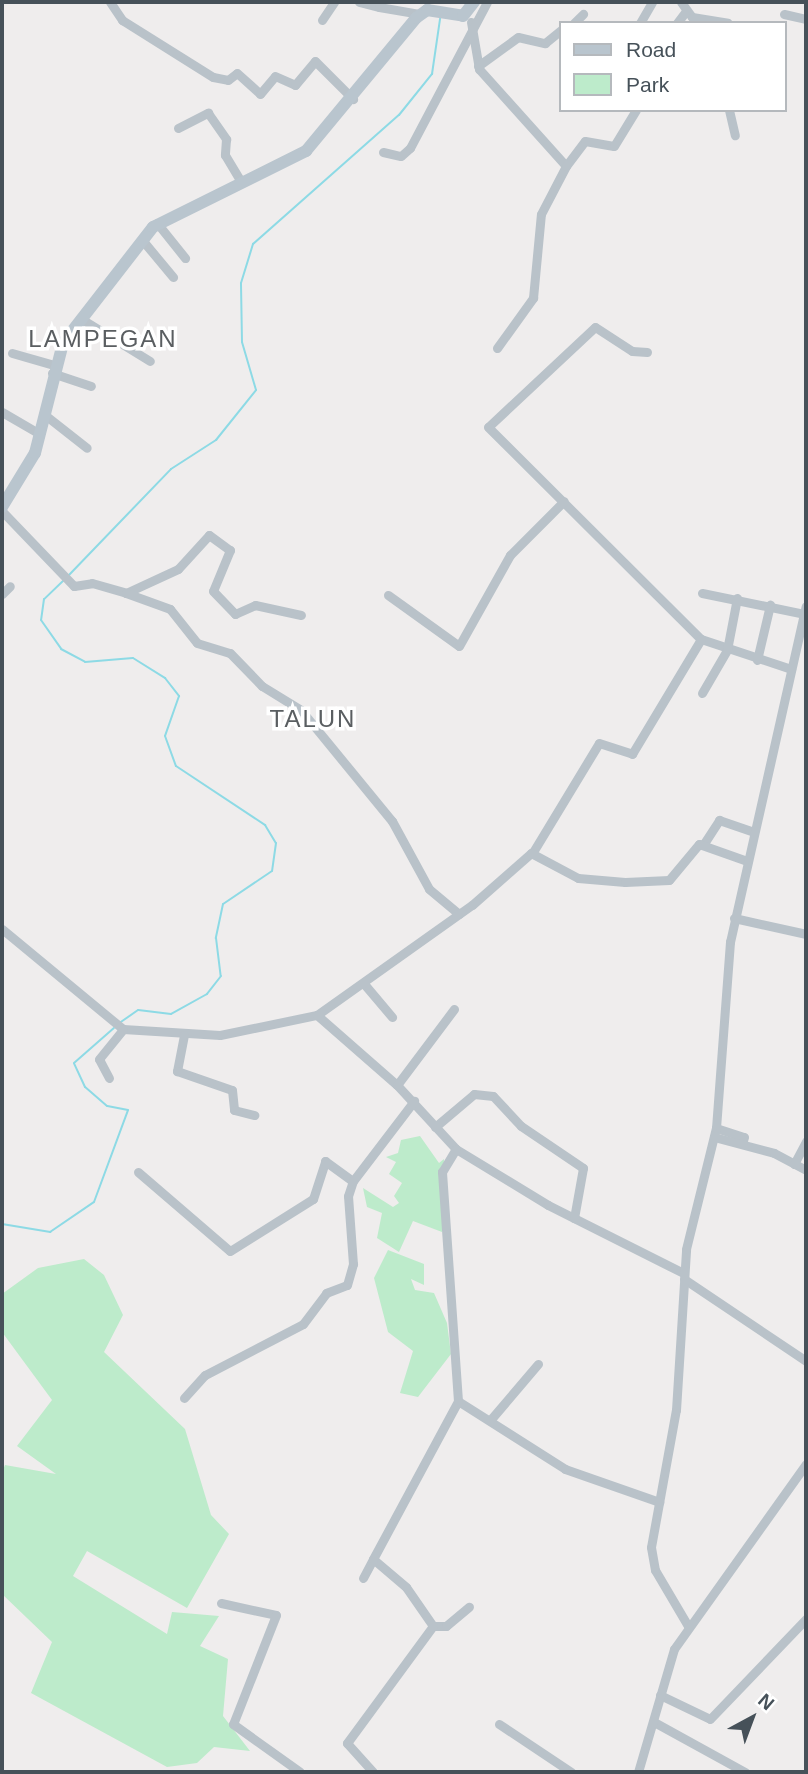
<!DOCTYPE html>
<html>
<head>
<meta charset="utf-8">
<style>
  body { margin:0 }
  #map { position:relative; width:808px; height:1774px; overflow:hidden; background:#efeded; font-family:Helvetica,sans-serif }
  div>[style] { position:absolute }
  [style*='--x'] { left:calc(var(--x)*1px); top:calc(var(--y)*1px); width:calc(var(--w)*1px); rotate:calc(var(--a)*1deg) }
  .green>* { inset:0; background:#bdebcb }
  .stream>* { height:2px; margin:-1px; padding:0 1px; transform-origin:1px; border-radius:1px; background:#8ddae5 }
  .minor>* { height:9px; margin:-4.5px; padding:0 4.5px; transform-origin:4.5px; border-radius:4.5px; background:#b9c2c9 }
  .secondary>* { height:12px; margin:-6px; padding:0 6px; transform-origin:6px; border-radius:6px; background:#b9c5ce }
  span { translate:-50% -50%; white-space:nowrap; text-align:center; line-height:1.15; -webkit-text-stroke:7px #fff; paint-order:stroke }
  .quarter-label { font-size:24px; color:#5a5e61; letter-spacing:2px }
  .frame { position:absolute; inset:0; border:4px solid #465159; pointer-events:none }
  .legend { position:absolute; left:559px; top:21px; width:228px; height:91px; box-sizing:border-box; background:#fff; border:2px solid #b5b9bd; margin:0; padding:9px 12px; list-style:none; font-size:21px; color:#465159 }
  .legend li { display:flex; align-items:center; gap:14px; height:35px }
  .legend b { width:35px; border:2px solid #b5b9bd }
  .north { position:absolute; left:717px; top:1683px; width:70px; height:70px; -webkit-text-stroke:5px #fff; paint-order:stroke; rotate:41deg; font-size:19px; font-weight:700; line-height:28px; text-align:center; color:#465159 }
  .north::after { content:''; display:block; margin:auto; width:24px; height:32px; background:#465159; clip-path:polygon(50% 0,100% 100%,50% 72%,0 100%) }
</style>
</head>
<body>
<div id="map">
  <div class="green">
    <i style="clip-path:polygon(420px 1136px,439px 1163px,444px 1159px,442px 1232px,413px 1221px,399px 1252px,377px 1238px,382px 1213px,367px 1207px,363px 1188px,393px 1207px,399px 1203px,394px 1196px,402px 1183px,389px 1174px,396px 1162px,386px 1157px,398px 1153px,401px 1140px)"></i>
    <i style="clip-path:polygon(388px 1250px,424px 1264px,424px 1285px,411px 1279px,415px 1290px,434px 1293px,447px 1323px,451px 1354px,418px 1397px,400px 1393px,413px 1351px,388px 1332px,374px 1278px)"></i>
    <i style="clip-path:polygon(84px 1259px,104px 1275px,123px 1315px,104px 1352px,185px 1429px,211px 1515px,229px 1534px,187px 1608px,87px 1551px,73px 1576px,167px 1634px,172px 1612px,219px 1616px,200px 1646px,228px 1659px,223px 1716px,250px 1751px,214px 1747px,197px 1763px,167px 1767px,31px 1693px,52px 1642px,2px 1594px,2px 1472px,5px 1465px,56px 1474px,17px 1446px,52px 1400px,2px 1332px,2px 1294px,38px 1268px)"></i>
  </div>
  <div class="stream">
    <i style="--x:69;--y:575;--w:147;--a:-46.1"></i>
    <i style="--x:171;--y:469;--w:54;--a:-32.8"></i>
    <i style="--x:216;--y:440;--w:64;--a:-51.3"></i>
    <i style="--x:256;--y:390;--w:50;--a:-106.3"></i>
    <i style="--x:242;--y:342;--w:59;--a:-91"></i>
    <i style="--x:241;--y:283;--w:41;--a:-72.9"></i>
    <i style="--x:253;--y:244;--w:195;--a:-41.5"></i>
    <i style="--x:399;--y:115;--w:53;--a:-51.2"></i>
    <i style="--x:432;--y:74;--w:56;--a:-81.7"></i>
    <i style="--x:65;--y:579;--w:29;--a:136"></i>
    <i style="--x:44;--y:599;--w:21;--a:98"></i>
    <i style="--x:41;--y:620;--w:35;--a:55"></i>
    <i style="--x:61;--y:649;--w:27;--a:28"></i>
    <i style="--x:85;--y:662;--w:48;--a:-4.8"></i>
    <i style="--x:133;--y:658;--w:38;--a:32"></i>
    <i style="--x:165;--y:678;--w:23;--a:52"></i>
    <i style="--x:179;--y:696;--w:42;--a:109.3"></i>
    <i style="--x:165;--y:736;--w:32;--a:70"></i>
    <i style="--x:176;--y:766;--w:107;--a:33.5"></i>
    <i style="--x:265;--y:825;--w:21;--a:59"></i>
    <i style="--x:276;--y:843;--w:28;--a:98"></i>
    <i style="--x:272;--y:871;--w:59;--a:146"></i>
    <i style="--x:223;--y:904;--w:35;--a:102"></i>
    <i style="--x:216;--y:938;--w:38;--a:83"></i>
    <i style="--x:221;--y:976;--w:23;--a:128"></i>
    <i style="--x:207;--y:994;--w:41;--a:150.9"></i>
    <i style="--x:171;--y:1014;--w:33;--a:-173"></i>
    <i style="--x:138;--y:1010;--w:21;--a:145"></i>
    <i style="--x:2;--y:1224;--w:49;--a:9.5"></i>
    <i style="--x:50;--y:1232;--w:53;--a:-34.3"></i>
    <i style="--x:94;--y:1202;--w:98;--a:-69.7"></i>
    <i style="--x:128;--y:1110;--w:21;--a:-169"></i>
    <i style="--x:107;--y:1106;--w:29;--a:-139"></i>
    <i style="--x:85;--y:1087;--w:26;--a:-115"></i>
    <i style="--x:74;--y:1063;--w:53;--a:-41.2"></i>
  </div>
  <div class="minor">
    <i style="--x:110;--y:2;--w:22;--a:56"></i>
    <i style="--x:122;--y:20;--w:107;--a:32.1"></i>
    <i style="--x:213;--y:77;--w:15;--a:11"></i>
    <i style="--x:228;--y:80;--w:11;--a:-38"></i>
    <i style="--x:237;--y:73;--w:31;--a:42"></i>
    <i style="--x:260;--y:94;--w:23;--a:-50"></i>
    <i style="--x:275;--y:76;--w:22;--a:24"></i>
    <i style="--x:295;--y:85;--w:31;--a:-50"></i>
    <i style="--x:315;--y:61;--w:54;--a:45"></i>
    <i style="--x:359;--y:2;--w:21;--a:14"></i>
    <i style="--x:381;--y:2;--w:5;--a:112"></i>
    <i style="--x:379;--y:7;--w:42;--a:9.7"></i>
    <i style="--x:681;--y:2;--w:19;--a:54"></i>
    <i style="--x:692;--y:17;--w:36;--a:9"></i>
    <i style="--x:784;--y:14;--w:23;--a:13"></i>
    <i style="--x:322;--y:20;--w:22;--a:-56"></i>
    <i style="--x:471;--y:22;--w:48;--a:80.3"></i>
    <i style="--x:479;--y:69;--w:130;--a:48.1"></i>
    <i style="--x:574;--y:23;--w:13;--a:-45"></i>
    <i style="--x:640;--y:23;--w:24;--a:-60"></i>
    <i style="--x:677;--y:23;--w:15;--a:-53"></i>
    <i style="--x:478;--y:66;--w:49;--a:-35.9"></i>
    <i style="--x:518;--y:37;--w:28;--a:13"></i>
    <i style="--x:545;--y:43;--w:21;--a:-39"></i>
    <i style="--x:729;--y:110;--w:26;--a:77"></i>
    <i style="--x:178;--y:128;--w:34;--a:-27"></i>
    <i style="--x:208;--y:113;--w:32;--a:55"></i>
    <i style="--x:226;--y:139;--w:16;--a:94"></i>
    <i style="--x:225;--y:155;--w:31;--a:59"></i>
    <i style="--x:383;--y:152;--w:18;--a:13"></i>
    <i style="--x:401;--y:156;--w:12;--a:-42"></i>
    <i style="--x:410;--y:148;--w:165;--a:-62.2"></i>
    <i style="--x:157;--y:223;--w:45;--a:51.3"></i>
    <i style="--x:143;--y:241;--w:47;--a:50.2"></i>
    <i style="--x:80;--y:318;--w:82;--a:31.6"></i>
    <i style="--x:497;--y:348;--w:62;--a:-54.2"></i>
    <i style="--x:533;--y:298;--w:84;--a:-84.6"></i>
    <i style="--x:541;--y:214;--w:54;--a:-62.5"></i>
    <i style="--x:566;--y:166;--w:31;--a:-53"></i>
    <i style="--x:585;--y:141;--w:29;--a:10"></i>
    <i style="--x:614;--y:146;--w:42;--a:-58.6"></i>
    <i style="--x:647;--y:352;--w:15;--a:-176"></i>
    <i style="--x:632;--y:351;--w:44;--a:-147"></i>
    <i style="--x:595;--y:327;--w:146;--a:136.9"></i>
    <i style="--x:488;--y:427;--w:301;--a:44.9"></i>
    <i style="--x:701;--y:639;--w:95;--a:18.4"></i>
    <i style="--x:12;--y:353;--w:44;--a:15.9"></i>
    <i style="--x:52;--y:373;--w:41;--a:18.4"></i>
    <i style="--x:2;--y:412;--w:44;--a:30.1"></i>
    <i style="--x:45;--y:415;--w:53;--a:38.2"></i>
    <i style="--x:2;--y:511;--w:104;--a:46.2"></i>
    <i style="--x:74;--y:586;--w:18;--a:-9"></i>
    <i style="--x:92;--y:583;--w:35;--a:16"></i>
    <i style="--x:126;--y:593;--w:57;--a:-24.8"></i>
    <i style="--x:178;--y:569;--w:46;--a:-47.6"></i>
    <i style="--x:209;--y:535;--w:26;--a:36"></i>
    <i style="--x:230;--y:550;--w:44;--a:112.5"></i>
    <i style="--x:213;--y:591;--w:32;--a:46"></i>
    <i style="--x:235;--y:614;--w:22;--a:-24"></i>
    <i style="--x:255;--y:605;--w:47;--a:12.3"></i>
    <i style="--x:126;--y:593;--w:47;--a:20"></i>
    <i style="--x:170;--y:609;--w:43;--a:51.5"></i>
    <i style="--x:197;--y:643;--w:34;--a:17"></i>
    <i style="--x:230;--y:653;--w:46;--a:45.9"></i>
    <i style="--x:262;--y:686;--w:46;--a:31.6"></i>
    <i style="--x:301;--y:710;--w:144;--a:50.7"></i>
    <i style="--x:392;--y:821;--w:77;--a:61.4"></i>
    <i style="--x:429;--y:889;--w:39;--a:40"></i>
    <i style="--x:702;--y:593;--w:104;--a:11.6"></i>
    <i style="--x:2;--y:594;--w:11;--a:-45"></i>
    <i style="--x:388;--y:595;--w:87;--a:35.7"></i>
    <i style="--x:459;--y:646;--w:104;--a:-60.7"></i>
    <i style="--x:510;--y:555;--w:76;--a:-45"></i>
    <i style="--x:757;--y:660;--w:57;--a:-76.7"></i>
    <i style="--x:702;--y:693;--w:50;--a:-59.8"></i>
    <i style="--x:727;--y:650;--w:53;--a:-79.1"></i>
    <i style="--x:703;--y:845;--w:30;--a:-57"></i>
    <i style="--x:719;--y:820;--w:37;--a:19"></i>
    <i style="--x:533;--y:852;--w:127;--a:-58.8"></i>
    <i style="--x:599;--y:743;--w:35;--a:18"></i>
    <i style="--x:632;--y:754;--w:134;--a:-59"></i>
    <i style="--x:734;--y:918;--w:74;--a:12.5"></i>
    <i style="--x:2;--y:929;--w:157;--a:39.6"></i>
    <i style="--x:123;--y:1029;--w:97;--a:3.5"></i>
    <i style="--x:220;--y:1035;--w:99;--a:-11.7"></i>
    <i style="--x:317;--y:1015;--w:106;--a:41.2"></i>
    <i style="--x:397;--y:1085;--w:87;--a:47.3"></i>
    <i style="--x:456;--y:1149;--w:108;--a:31.3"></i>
    <i style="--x:548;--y:1205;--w:151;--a:26.7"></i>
    <i style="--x:365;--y:985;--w:42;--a:49.8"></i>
    <i style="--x:317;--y:1015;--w:190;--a:-35.4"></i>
    <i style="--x:472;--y:905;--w:79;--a:-41.4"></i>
    <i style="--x:531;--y:853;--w:53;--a:28"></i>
    <i style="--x:578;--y:878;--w:47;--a:4.9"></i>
    <i style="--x:625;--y:882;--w:44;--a:-2.6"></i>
    <i style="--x:669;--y:880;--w:47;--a:-50.2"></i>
    <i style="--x:699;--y:844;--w:51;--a:19.5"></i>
    <i style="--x:184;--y:1035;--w:37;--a:101"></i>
    <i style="--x:177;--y:1071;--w:58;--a:19.1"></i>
    <i style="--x:232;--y:1090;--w:20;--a:84"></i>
    <i style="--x:234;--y:1110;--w:21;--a:14"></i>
    <i style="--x:109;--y:1078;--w:21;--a:-118"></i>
    <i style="--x:99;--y:1059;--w:38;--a:-51"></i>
    <i style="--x:397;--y:1085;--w:95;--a:-53.1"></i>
    <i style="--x:435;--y:1127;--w:51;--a:-40.2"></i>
    <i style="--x:474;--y:1094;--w:19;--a:6"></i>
    <i style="--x:493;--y:1096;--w:41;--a:47"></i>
    <i style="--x:521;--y:1126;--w:75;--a:34.1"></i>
    <i style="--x:583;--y:1168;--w:51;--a:100.2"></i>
    <i style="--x:716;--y:1128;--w:29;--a:18"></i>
    <i style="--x:744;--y:1137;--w:7;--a:106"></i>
    <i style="--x:714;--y:1137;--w:62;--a:14.9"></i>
    <i style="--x:774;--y:1153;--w:36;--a:28"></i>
    <i style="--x:794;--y:1164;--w:26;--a:-62"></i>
    <i style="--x:138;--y:1172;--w:121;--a:40.7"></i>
    <i style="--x:230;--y:1251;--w:98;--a:-32.1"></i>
    <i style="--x:313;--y:1199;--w:40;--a:-72"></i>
    <i style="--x:325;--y:1161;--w:34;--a:36"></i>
    <i style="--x:684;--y:1279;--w:147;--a:33.9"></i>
    <i style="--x:184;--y:1398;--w:31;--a:-48"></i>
    <i style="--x:205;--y:1375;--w:110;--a:-27.5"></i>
    <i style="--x:303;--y:1324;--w:39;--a:-53"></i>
    <i style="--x:326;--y:1293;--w:22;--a:-21"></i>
    <i style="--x:347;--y:1285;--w:22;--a:-74"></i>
    <i style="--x:353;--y:1264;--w:68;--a:-94.2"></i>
    <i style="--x:348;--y:1196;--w:16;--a:-72"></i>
    <i style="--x:353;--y:1181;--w:101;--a:-52.7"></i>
    <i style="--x:458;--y:1401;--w:127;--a:32.4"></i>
    <i style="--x:565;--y:1469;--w:100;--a:19.3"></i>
    <i style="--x:492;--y:1418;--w:71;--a:-49.6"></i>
    <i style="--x:363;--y:1578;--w:21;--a:-62"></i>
    <i style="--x:221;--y:1603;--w:56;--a:12.3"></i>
    <i style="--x:276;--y:1615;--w:117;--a:111.5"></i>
    <i style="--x:233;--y:1724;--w:82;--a:35.6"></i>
    <i style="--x:433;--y:1626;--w:13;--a:0"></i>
    <i style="--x:446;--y:1626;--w:30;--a:-40"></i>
    <i style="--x:688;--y:1626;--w:65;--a:-120.5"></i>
    <i style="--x:655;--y:1570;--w:23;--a:-100"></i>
    <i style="--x:651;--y:1547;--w:139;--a:-79.7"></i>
    <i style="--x:676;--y:1410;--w:161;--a:-86.4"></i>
    <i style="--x:686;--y:1249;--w:125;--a:-76.1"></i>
    <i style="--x:716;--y:1128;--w:187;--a:-85.7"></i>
    <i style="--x:730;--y:942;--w:344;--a:-77.3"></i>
    <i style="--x:660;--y:1695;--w:55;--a:25.6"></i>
    <i style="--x:710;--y:1719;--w:139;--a:-46.2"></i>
    <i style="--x:654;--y:1722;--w:104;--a:28.8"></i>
    <i style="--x:499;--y:1724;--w:87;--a:33.7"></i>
    <i style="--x:373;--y:1772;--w:39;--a:-132"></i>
    <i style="--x:347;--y:1743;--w:145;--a:-53.7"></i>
    <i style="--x:433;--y:1626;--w:47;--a:-124.7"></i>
    <i style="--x:406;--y:1587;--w:43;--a:-139.7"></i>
    <i style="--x:373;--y:1559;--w:179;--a:-61.7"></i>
    <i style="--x:458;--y:1401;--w:230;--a:-94"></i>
    <i style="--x:442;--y:1172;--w:27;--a:-59"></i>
    <i style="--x:638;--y:1772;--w:128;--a:-73.7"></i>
    <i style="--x:674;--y:1649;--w:227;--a:-54.5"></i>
  </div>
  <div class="secondary">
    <i style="--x:2;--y:507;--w:63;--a:-58.6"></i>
    <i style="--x:35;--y:453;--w:114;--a:-75.7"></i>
    <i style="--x:63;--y:343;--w:147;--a:-52.2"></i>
    <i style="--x:153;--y:227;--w:171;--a:-26.4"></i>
    <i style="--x:306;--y:151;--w:173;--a:-50.4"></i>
    <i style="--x:416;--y:18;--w:14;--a:-36"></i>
    <i style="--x:427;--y:10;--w:36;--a:9"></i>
    <i style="--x:463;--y:16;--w:18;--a:-52"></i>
  </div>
  <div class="quarter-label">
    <span style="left:103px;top:339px">LAMPEGAN</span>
    <span style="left:313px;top:719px">TALUN</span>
  </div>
  <div class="frame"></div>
  <ul class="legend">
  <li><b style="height:9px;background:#b9c5ce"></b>Road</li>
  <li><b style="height:19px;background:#bdebcb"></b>Park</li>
  </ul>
  <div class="north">N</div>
</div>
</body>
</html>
